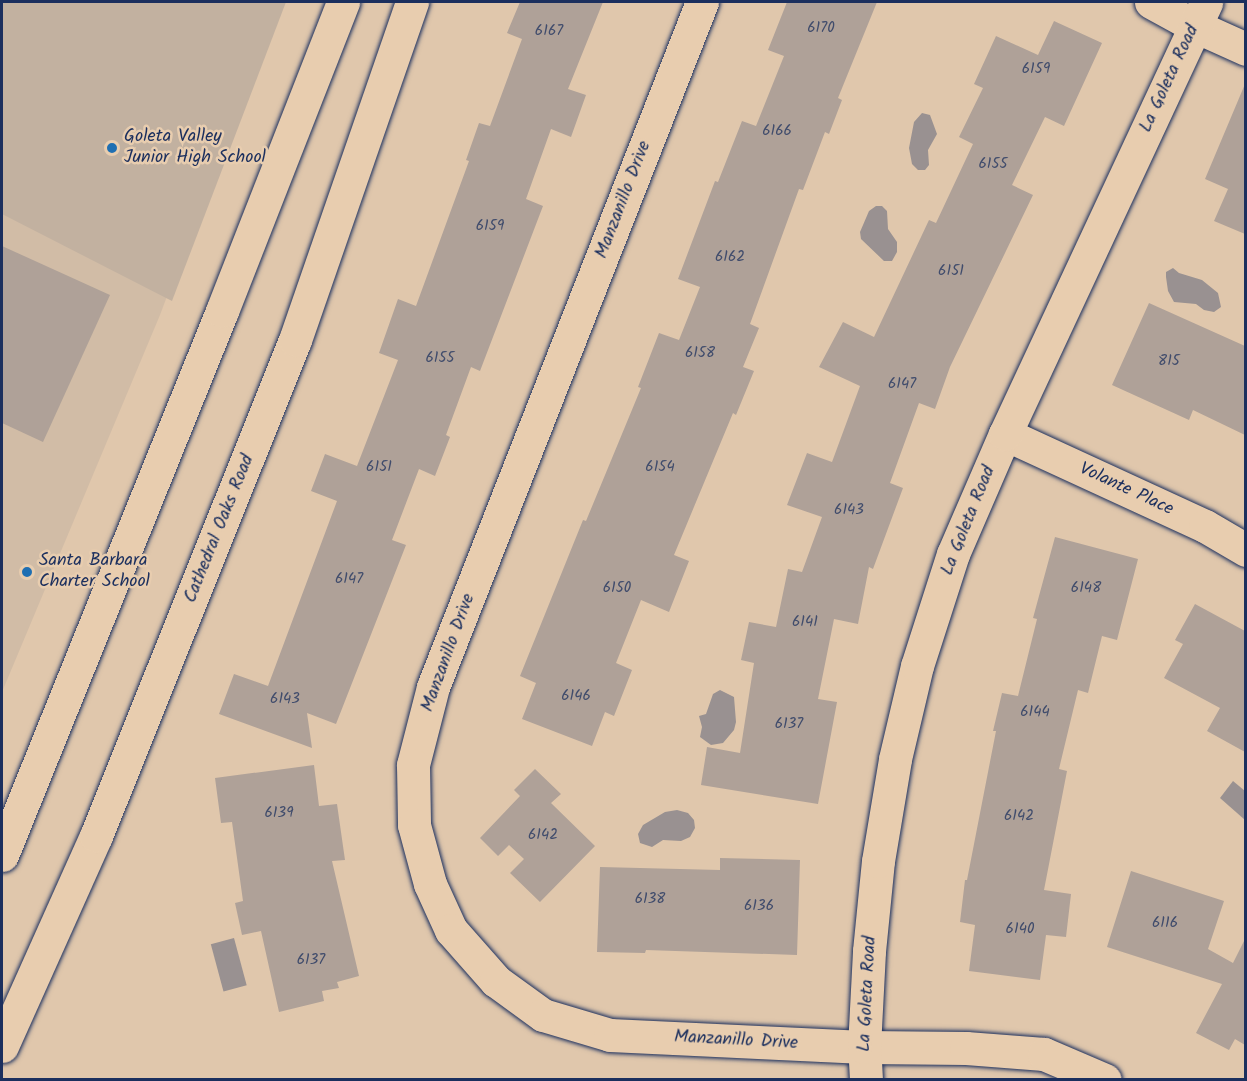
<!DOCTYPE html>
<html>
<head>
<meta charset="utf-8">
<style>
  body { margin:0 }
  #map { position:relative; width:1247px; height:1081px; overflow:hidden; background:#e0c7ac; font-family:Kalam,sans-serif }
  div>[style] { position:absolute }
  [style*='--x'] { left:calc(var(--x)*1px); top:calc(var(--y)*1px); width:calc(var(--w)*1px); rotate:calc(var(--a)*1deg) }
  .built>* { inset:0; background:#d1bca6 }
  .green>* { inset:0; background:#c2b1a0 }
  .water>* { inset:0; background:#999191; transform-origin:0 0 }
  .building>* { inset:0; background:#afa198 }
  .roads { filter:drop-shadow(0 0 2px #1b2f5e) drop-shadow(0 0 2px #1b2f5e) }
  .minor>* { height:33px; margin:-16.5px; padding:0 16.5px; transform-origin:16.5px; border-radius:16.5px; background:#e8cdaf }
  .secondary>* { height:33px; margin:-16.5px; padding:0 16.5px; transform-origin:16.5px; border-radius:16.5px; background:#e8cdaf }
  .dots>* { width:16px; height:16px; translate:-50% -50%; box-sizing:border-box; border:3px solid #e8cdaf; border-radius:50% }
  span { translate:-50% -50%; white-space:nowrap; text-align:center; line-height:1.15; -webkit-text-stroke:5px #e8cdaf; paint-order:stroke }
  .number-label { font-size:15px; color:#404c6c }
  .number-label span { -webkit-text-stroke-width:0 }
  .street-label { font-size:18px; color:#1b2f5e }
  .poi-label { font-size:18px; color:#1b2f5e }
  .left { translate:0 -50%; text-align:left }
  .frame { position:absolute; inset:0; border:3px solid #1b2f5e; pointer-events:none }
</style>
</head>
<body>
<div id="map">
  <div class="built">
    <i style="clip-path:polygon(2px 2px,277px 2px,160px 315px,2px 692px)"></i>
  </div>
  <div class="green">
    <i style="clip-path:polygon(2px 2px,286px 2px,172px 301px,2px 214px)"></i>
  </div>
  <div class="water">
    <i style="clip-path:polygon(922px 113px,930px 115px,937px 134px,928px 150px,929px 165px,925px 170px,918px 170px,912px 164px,909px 148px,914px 122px)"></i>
    <i style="clip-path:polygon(876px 206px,882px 206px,887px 211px,888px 229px,897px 242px,897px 252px,892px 261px,884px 261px,861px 239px,860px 232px,869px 211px)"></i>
    <i style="clip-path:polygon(1173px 268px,1179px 273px,1202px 280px,1218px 293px,1221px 307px,1214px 312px,1204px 310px,1196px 304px,1174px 302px,1168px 291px,1166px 277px,1166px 272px)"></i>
    <i style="clip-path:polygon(720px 690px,734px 697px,736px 722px,734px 730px,723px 743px,711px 745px,700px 737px,702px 727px,699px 716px,706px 714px,713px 694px)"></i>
    <i style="clip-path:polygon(1233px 781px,1245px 791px,1245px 820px,1220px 798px)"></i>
    <i style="clip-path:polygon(677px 810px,688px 813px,694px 820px,695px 828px,690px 837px,681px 841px,663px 840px,652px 847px,640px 843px,638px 834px,643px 825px,665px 812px)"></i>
    <i style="left:234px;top:938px;width:49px;height:24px;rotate:75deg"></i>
  </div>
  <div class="building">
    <i style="clip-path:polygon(520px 2px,603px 2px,568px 89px,586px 95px,571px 137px,551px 129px,526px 199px,543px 206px,480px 371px,471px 367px,446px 435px,450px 437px,435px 476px,419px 469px,392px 540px,406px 545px,336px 724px,307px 713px,312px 748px,219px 714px,234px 674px,268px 686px,337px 501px,311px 491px,325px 454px,357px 466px,398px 360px,379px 353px,398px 299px,416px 306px,469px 161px,466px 160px,479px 123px,490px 126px,522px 39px,507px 33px)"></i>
    <i style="clip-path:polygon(787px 2px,877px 2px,838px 98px,842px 100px,829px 134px,825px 132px,803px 190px,799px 189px,750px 324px,759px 328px,743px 367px,754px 371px,736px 415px,733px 413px,674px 555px,689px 561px,669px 612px,641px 600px,616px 663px,632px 670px,614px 716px,605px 712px,592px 746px,522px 719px,536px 683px,520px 676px,583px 520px,586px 521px,641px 388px,638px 387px,659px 333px,679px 340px,700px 287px,678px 279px,715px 181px,718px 182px,742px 121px,756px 126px,784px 56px,768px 50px)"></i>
    <i style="clip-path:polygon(1054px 21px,1102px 43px,1064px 126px,1045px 117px,1012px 185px,1033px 195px,950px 367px,935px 409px,919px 403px,890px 483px,903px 488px,873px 569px,869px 567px,858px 624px,834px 619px,818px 699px,837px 702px,818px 804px,701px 785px,707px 747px,740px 753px,754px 663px,741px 660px,749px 622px,776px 627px,788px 569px,802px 572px,822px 517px,787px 505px,807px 453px,832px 462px,860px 386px,819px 367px,843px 322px,874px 337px,929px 220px,936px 223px,973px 144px,959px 137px,983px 88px,974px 84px,996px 36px,1038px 55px)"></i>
    <i style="clip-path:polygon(1245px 84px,1245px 234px,1214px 221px,1228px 189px,1205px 179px)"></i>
    <i style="clip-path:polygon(2px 246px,110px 295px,43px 442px,2px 423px)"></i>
    <i style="clip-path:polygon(1149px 303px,1245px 346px,1245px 435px,1193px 410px,1189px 420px,1112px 385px)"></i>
    <i style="clip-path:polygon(1055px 537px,1138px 559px,1117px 640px,1102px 636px,1088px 693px,1078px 690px,1059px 769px,1067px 771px,1044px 890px,1071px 894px,1066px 937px,1046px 935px,1040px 980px,969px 971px,975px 925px,960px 922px,965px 880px,967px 880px,996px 731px,993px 731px,1002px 693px,1018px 696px,1037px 619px,1033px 618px)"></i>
    <i style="clip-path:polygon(1195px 604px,1245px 631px,1245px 752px,1207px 731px,1220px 708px,1164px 678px,1183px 644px,1175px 640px)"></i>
    <i style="clip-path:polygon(314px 765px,319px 806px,337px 804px,345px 860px,332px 861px,359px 976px,337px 982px,339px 988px,322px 991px,324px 1001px,279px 1012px,261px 931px,242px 935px,235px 903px,243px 901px,232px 822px,221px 823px,215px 778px)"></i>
    <i style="clip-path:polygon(535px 769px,561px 794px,551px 803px,595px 846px,540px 902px,510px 873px,524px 859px,509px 845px,498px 856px,480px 838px,520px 796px,514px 790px)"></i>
    <i style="clip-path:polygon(720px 858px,800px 860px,797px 955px,646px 950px,645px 953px,597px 952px,600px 867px,720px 870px)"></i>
    <i style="clip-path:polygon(1131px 871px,1224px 901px,1208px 949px,1233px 963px,1245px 939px,1245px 1045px,1235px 1039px,1229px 1050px,1196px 1033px,1222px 984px,1107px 947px)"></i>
  </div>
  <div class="roads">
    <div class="minor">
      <i style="--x:702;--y:2;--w:736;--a:111.44"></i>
      <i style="--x:433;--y:687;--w:81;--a:104.4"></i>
      <i style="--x:413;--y:765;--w:60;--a:89"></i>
      <i style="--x:414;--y:825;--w:61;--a:74.8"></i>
      <i style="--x:430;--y:884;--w:51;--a:65.5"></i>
      <i style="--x:451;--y:930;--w:68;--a:48.6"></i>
      <i style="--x:496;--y:981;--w:58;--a:35.9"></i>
      <i style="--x:543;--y:1015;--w:70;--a:16.6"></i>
      <i style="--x:610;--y:1035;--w:254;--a:2.7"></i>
      <i style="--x:864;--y:1047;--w:102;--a:0.6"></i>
      <i style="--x:966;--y:1048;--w:78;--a:4.4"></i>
      <i style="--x:1044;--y:1054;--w:66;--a:23.1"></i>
      <i style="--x:1151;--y:2;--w:50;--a:28.6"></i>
      <i style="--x:1195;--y:26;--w:56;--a:24.3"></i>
      <i style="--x:1005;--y:434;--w:220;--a:24.7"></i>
      <i style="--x:1205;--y:526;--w:48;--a:30.3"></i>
      <i style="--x:866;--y:1080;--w:33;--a:-93"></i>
      <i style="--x:864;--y:1047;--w:96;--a:-87"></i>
      <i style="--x:869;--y:951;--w:90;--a:-84.3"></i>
      <i style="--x:878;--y:861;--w:103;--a:-80.5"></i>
      <i style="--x:895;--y:759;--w:96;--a:-76.7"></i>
      <i style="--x:917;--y:666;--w:118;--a:-72.2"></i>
      <i style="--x:953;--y:554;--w:131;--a:-66.6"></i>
      <i style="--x:1005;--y:434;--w:476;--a:-65"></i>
    </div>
    <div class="secondary">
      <i style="--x:2;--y:855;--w:587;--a:-67.98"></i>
      <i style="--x:222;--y:311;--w:332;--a:-68.6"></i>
      <i style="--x:2;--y:1046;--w:230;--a:-65.9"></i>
      <i style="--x:96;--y:836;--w:534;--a:-68.14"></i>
      <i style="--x:295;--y:340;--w:358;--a:-70.9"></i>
    </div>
  </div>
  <div class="dots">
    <i style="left:112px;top:148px;background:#1f6fb2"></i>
    <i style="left:27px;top:572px;background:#1f6fb2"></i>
  </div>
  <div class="number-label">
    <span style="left:821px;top:29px">6170</span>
    <span style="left:549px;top:32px">6167</span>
    <span style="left:1036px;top:70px">6159</span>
    <span style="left:777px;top:132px">6166</span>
    <span style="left:993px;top:165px">6155</span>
    <span style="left:490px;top:227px">6159</span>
    <span style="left:730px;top:258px">6162</span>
    <span style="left:951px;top:272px">6151</span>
    <span style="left:700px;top:354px">6158</span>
    <span style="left:440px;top:359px">6155</span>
    <span style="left:1169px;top:362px">815</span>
    <span style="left:902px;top:385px">6147</span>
    <span style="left:379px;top:468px">6151</span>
    <span style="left:660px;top:468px">6154</span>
    <span style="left:849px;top:511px">6143</span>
    <span style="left:349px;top:580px">6147</span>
    <span style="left:617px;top:589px">6150</span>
    <span style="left:1086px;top:589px">6148</span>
    <span style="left:805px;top:623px">6141</span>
    <span style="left:576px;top:697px">6146</span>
    <span style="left:285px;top:700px">6143</span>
    <span style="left:1035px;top:713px">6144</span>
    <span style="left:789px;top:725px">6137</span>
    <span style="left:279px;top:814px">6139</span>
    <span style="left:1019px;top:817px">6142</span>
    <span style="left:543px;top:836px">6142</span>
    <span style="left:650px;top:900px">6138</span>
    <span style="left:759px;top:907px">6136</span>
    <span style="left:1165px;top:924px">6116</span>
    <span style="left:1020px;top:930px">6140</span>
    <span style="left:311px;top:961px">6137</span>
  </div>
  <div class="street-label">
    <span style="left:1170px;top:79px;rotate:-65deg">La Goleta Road</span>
    <span style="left:624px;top:200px;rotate:-69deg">Manzanillo Drive</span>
    <span style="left:1126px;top:490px;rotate:25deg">Volante Place</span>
    <span style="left:969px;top:521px;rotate:-68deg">La Goleta Road</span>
    <span style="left:220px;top:529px;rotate:-68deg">Cathedral Oaks Road</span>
    <span style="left:449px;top:653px;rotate:-70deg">Manzanillo Drive</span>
    <span style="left:868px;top:994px;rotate:-87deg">La Goleta Road</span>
    <span style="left:736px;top:1041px;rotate:3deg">Manzanillo Drive</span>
  </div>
  <div class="poi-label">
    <span class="left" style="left:124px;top:148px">Goleta Valley<br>Junior High School</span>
    <span class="left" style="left:39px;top:572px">Santa Barbara<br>Charter School</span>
  </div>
  <div class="frame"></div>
</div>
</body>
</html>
